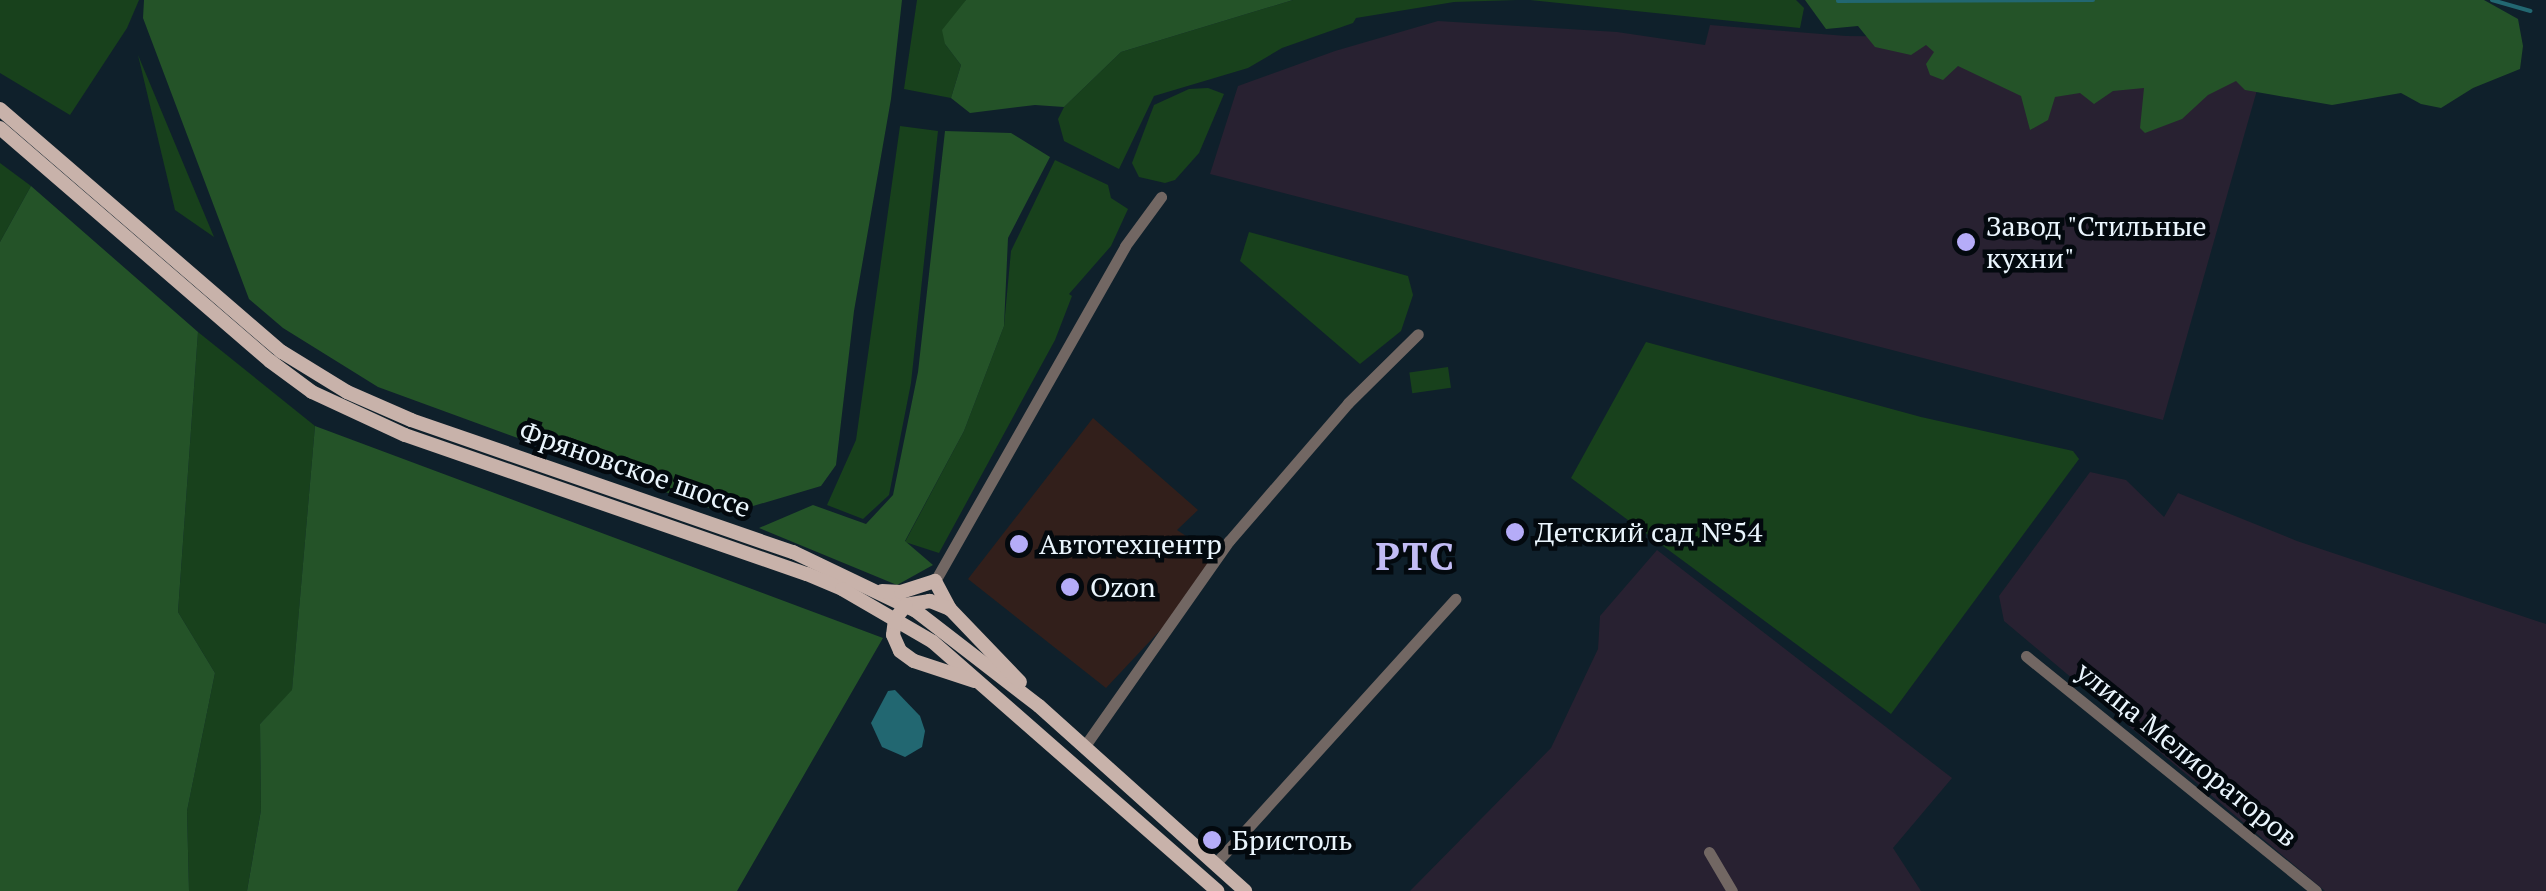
<!DOCTYPE html>
<html>
<head>
<meta charset="utf-8">
<style>
  body { margin:0 }
  #map { position:relative; width:2546px; height:891px; overflow:hidden; background:#0f202b; font-family:"PT Serif",serif }
  div>[style] { position:absolute }
  [style*='--x'] { left:calc(var(--x)*1px); top:calc(var(--y)*1px); width:calc(var(--w)*1px); rotate:calc(var(--a)*1deg) }
  .commercial>* { inset:0; background:#321f1b }
  .industrial>* { inset:0; background:#282131 }
  .green>* { inset:0; background:#18411c; transform-origin:0 0 }
  .forest>* { inset:0; background:#245328 }
  .water>* { inset:0; background:#226771 }
  .stream>* { height:4px; margin:-2px; padding:0 2px; transform-origin:2px; border-radius:2px; background:#226771 }
  .minor>* { height:11px; margin:-5.5px; padding:0 5.5px; transform-origin:5.5px; border-radius:5.5px; background:#726763 }
  .major>* { height:14px; margin:-7px; padding:0 7px; transform-origin:7px; border-radius:7px; background:#c8b2aa }
  .dots>* { width:28px; height:28px; translate:-50% -50%; box-sizing:border-box; border:5px solid #03090e; border-radius:50% }
  span { translate:-50% -50%; white-space:nowrap; text-align:center; line-height:1.15; -webkit-text-stroke:9px #03090e; paint-order:stroke }
  .poi-label { font-size:28px; color:#eaf5fd }
  .left { translate:0 -50%; text-align:left }
  .street-label { font-size:28px; color:#eaf5fd }
  .district-label { font-size:38px; color:#c2bcf5; font-weight:700; letter-spacing:2.5px }
</style>
</head>
<body>
<div id="map">
  <div class="commercial">
    <i style="clip-path:polygon(1093px 418px,1198px 510px,1177px 530px,1216px 556px,1198px 590px,1106px 688px,968px 579px)"></i>
  </div>
  <div class="industrial">
    <i style="clip-path:polygon(1438px 21px,1617px 32px,1705px 45px,1710px 25px,1846px 36px,2271px 41px,2163px 420px,1210px 174px,1238px 86px,1335px 51px)"></i>
    <i style="clip-path:polygon(2090px 472px,2126px 480px,2164px 517px,2178px 493px,2297px 541px,2546px 624px,2546px 891px,2325px 891px,2004px 621px,1999px 596px)"></i>
    <i style="clip-path:polygon(1657px 550px,1952px 778px,1893px 848px,1921px 891px,1410px 891px,1551px 748px,1598px 649px,1600px 616px)"></i>
  </div>
  <div class="green">
    <i style="clip-path:polygon(0 0,139px 0,127px 28px,70px 115px,0 73px)"></i>
    <i style="clip-path:polygon(917px 0,966px 0,945px 44px,961px 65px,951px 98px,904px 89px)"></i>
    <i style="clip-path:polygon(1293px 0,1517px 0,1454px 2px,1356px 18px,1353px 23px,1282px 48px,1248px 68px,1154px 96px,1119px 169px,1064px 141px,1058px 119px,1064px 107px,1121px 52px)"></i>
    <i style="clip-path:polygon(1530px 0,1796px 0,1804px 8px,1800px 28px)"></i>
    <i style="clip-path:polygon(138px 55px,214px 237px,175px 210px)"></i>
    <i style="clip-path:polygon(1208px 88px,1224px 94px,1199px 153px,1175px 180px,1165px 183px,1139px 177px,1132px 163px,1154px 105px,1189px 89px)"></i>
    <i style="clip-path:polygon(900px 126px,938px 131px,911px 383px,889px 495px,863px 519px,827px 505px,856px 440px)"></i>
    <i style="clip-path:polygon(1055px 160px,1108px 185px,1111px 198px,1128px 209px,1111px 246px,1069px 294px,1072px 296px,1055px 340px,939px 553px,905px 542px,964px 431px,1004px 326px,1011px 251px)"></i>
    <i style="clip-path:polygon(0 163px,31px 186px,0 242px)"></i>
    <i style="clip-path:polygon(1249px 232px,1408px 276px,1413px 295px,1401px 331px,1360px 364px,1240px 261px)"></i>
    <i style="clip-path:polygon(198px 332px,315px 426px,292px 691px,260px 724px,261px 810px,247px 891px,189px 891px,187px 811px,215px 673px,178px 612px)"></i>
    <i style="clip-path:polygon(1646px 342px,1921px 417px,2073px 451px,2079px 459px,1891px 714px,1571px 478px)"></i>
    <i style="left:1448px;top:367px;width:21px;height:39px;rotate:82deg"></i>
  </div>
  <div class="forest">
    <i style="clip-path:polygon(144px 0,902px 0,891px 99px,854px 311px,836px 465px,821px 486px,726px 514px,378px 387px,283px 328px,249px 299px,143px 18px)"></i>
    <i style="clip-path:polygon(966px 0,1293px 0,1121px 52px,1064px 107px,1035px 105px,970px 113px,951px 98px,961px 65px,945px 44px,942px 30px)"></i>
    <i style="clip-path:polygon(1805px 0,2484px 0,2518px 19px,2523px 46px,2520px 69px,2473px 88px,2441px 108px,2421px 104px,2401px 93px,2332px 105px,2245px 90px,2236px 81px,2208px 95px,2182px 119px,2145px 133px,2140px 128px,2144px 88px,2113px 91px,2094px 104px,2080px 93px,2055px 97px,2048px 120px,2030px 130px,2021px 96px,1958px 66px,1943px 80px,1930px 75px,1926px 64px,1934px 52px,1926px 45px,1911px 55px,1875px 47px,1858px 26px,1826px 29px)"></i>
    <i style="clip-path:polygon(945px 131px,1011px 133px,1050px 157px,1008px 238px,1004px 326px,964px 431px,905px 541px,933px 565px,897px 585px,759px 528px,813px 505px,866px 524px,893px 495px,918px 372px)"></i>
    <i style="clip-path:polygon(31px 186px,198px 332px,178px 612px,215px 673px,187px 811px,189px 891px,0 891px,0 242px)"></i>
    <i style="clip-path:polygon(315px 426px,883px 638px,737px 891px,247px 891px,261px 810px,260px 724px,292px 690px)"></i>
  </div>
  <div class="water">
    <i style="clip-path:polygon(895px 690px,920px 716px,925px 731px,922px 747px,905px 757px,882px 747px,871px 723px,888px 691px)"></i>
  </div>
  <div class="stream">
    <i style="--x:2492;--y:0;--w:40;--a:16"></i>
    <i style="--x:1838;--y:1;--w:255;--a:-0.2"></i>
  </div>
  <div class="minor">
    <i style="--x:935;--y:581;--w:385;--a:-60.4"></i>
    <i style="--x:1125;--y:246;--w:61;--a:-53.7"></i>
    <i style="--x:2026;--y:656;--w:373;--a:39"></i>
    <i style="--x:1084;--y:747;--w:252;--a:-54.9"></i>
    <i style="--x:1229;--y:541;--w:182;--a:-49.2"></i>
    <i style="--x:1348;--y:403;--w:98;--a:-44.6"></i>
    <i style="--x:1709;--y:852;--w:45;--a:59.5"></i>
    <i style="--x:1215;--y:864;--w:358;--a:-47.8"></i>
  </div>
  <div class="major">
    <i style="--x:0;--y:109;--w:372;--a:40.8"></i>
    <i style="--x:282;--y:352;--w:76;--a:31.6"></i>
    <i style="--x:347;--y:392;--w:70;--a:23.6"></i>
    <i style="--x:411;--y:420;--w:404;--a:19.1"></i>
    <i style="--x:793;--y:552;--w:136;--a:25.6"></i>
    <i style="--x:916;--y:611;--w:155;--a:37.7"></i>
    <i style="--x:1039;--y:706;--w:277;--a:41.9"></i>
    <i style="--x:0;--y:128;--w:357;--a:40.8"></i>
    <i style="--x:270;--y:361;--w:52;--a:36.4"></i>
    <i style="--x:312;--y:392;--w:102;--a:24.8"></i>
    <i style="--x:405;--y:435;--w:425;--a:19.1"></i>
    <i style="--x:807;--y:574;--w:38;--a:23"></i>
    <i style="--x:842;--y:589;--w:105;--a:30.2"></i>
    <i style="--x:933;--y:642;--w:378;--a:41.2"></i>
    <i style="--x:935;--y:581;--w:32;--a:62"></i>
    <i style="--x:950;--y:609;--w:101;--a:46.2"></i>
    <i style="--x:882;--y:591;--w:19;--a:3"></i>
    <i style="--x:901;--y:592;--w:36;--a:-18"></i>
    <i style="--x:950;--y:609;--w:22;--a:-158"></i>
    <i style="--x:930;--y:601;--w:24;--a:171"></i>
    <i style="--x:906;--y:605;--w:18;--a:128"></i>
    <i style="--x:895;--y:619;--w:16;--a:97"></i>
    <i style="--x:893;--y:635;--w:17;--a:66"></i>
    <i style="--x:900;--y:651;--w:17;--a:36"></i>
    <i style="--x:914;--y:661;--w:64;--a:18.2"></i>
  </div>
  <div class="dots">
    <i style="left:1966px;top:242px;background:#b5acf8"></i>
    <i style="left:1515px;top:532px;background:#b5acf8"></i>
    <i style="left:1019px;top:544px;background:#b5acf8"></i>
    <i style="left:1070px;top:587px;background:#b5acf8"></i>
    <i style="left:1212px;top:840px;background:#b5acf8"></i>
  </div>
  <div class="poi-label">
    <span class="left" style="left:1986px;top:242px">Завод "Стильные<br>кухни"</span>
    <span class="left" style="left:1535px;top:532px">Детский сад №54</span>
    <span class="left" style="left:1039px;top:544px">Автотехцентр</span>
    <span class="left" style="left:1090px;top:587px">Ozon</span>
    <span class="left" style="left:1232px;top:840px">Бристоль</span>
  </div>
  <div class="street-label">
    <span style="left:635px;top:469px;rotate:19deg">Фряновское шоссе</span>
    <span style="left:2187px;top:754px;rotate:39deg">улица Мелиораторов</span>
  </div>
  <div class="district-label">
    <span style="left:1416px;top:557px">РТС</span>
  </div>
</div>
</body>
</html>
